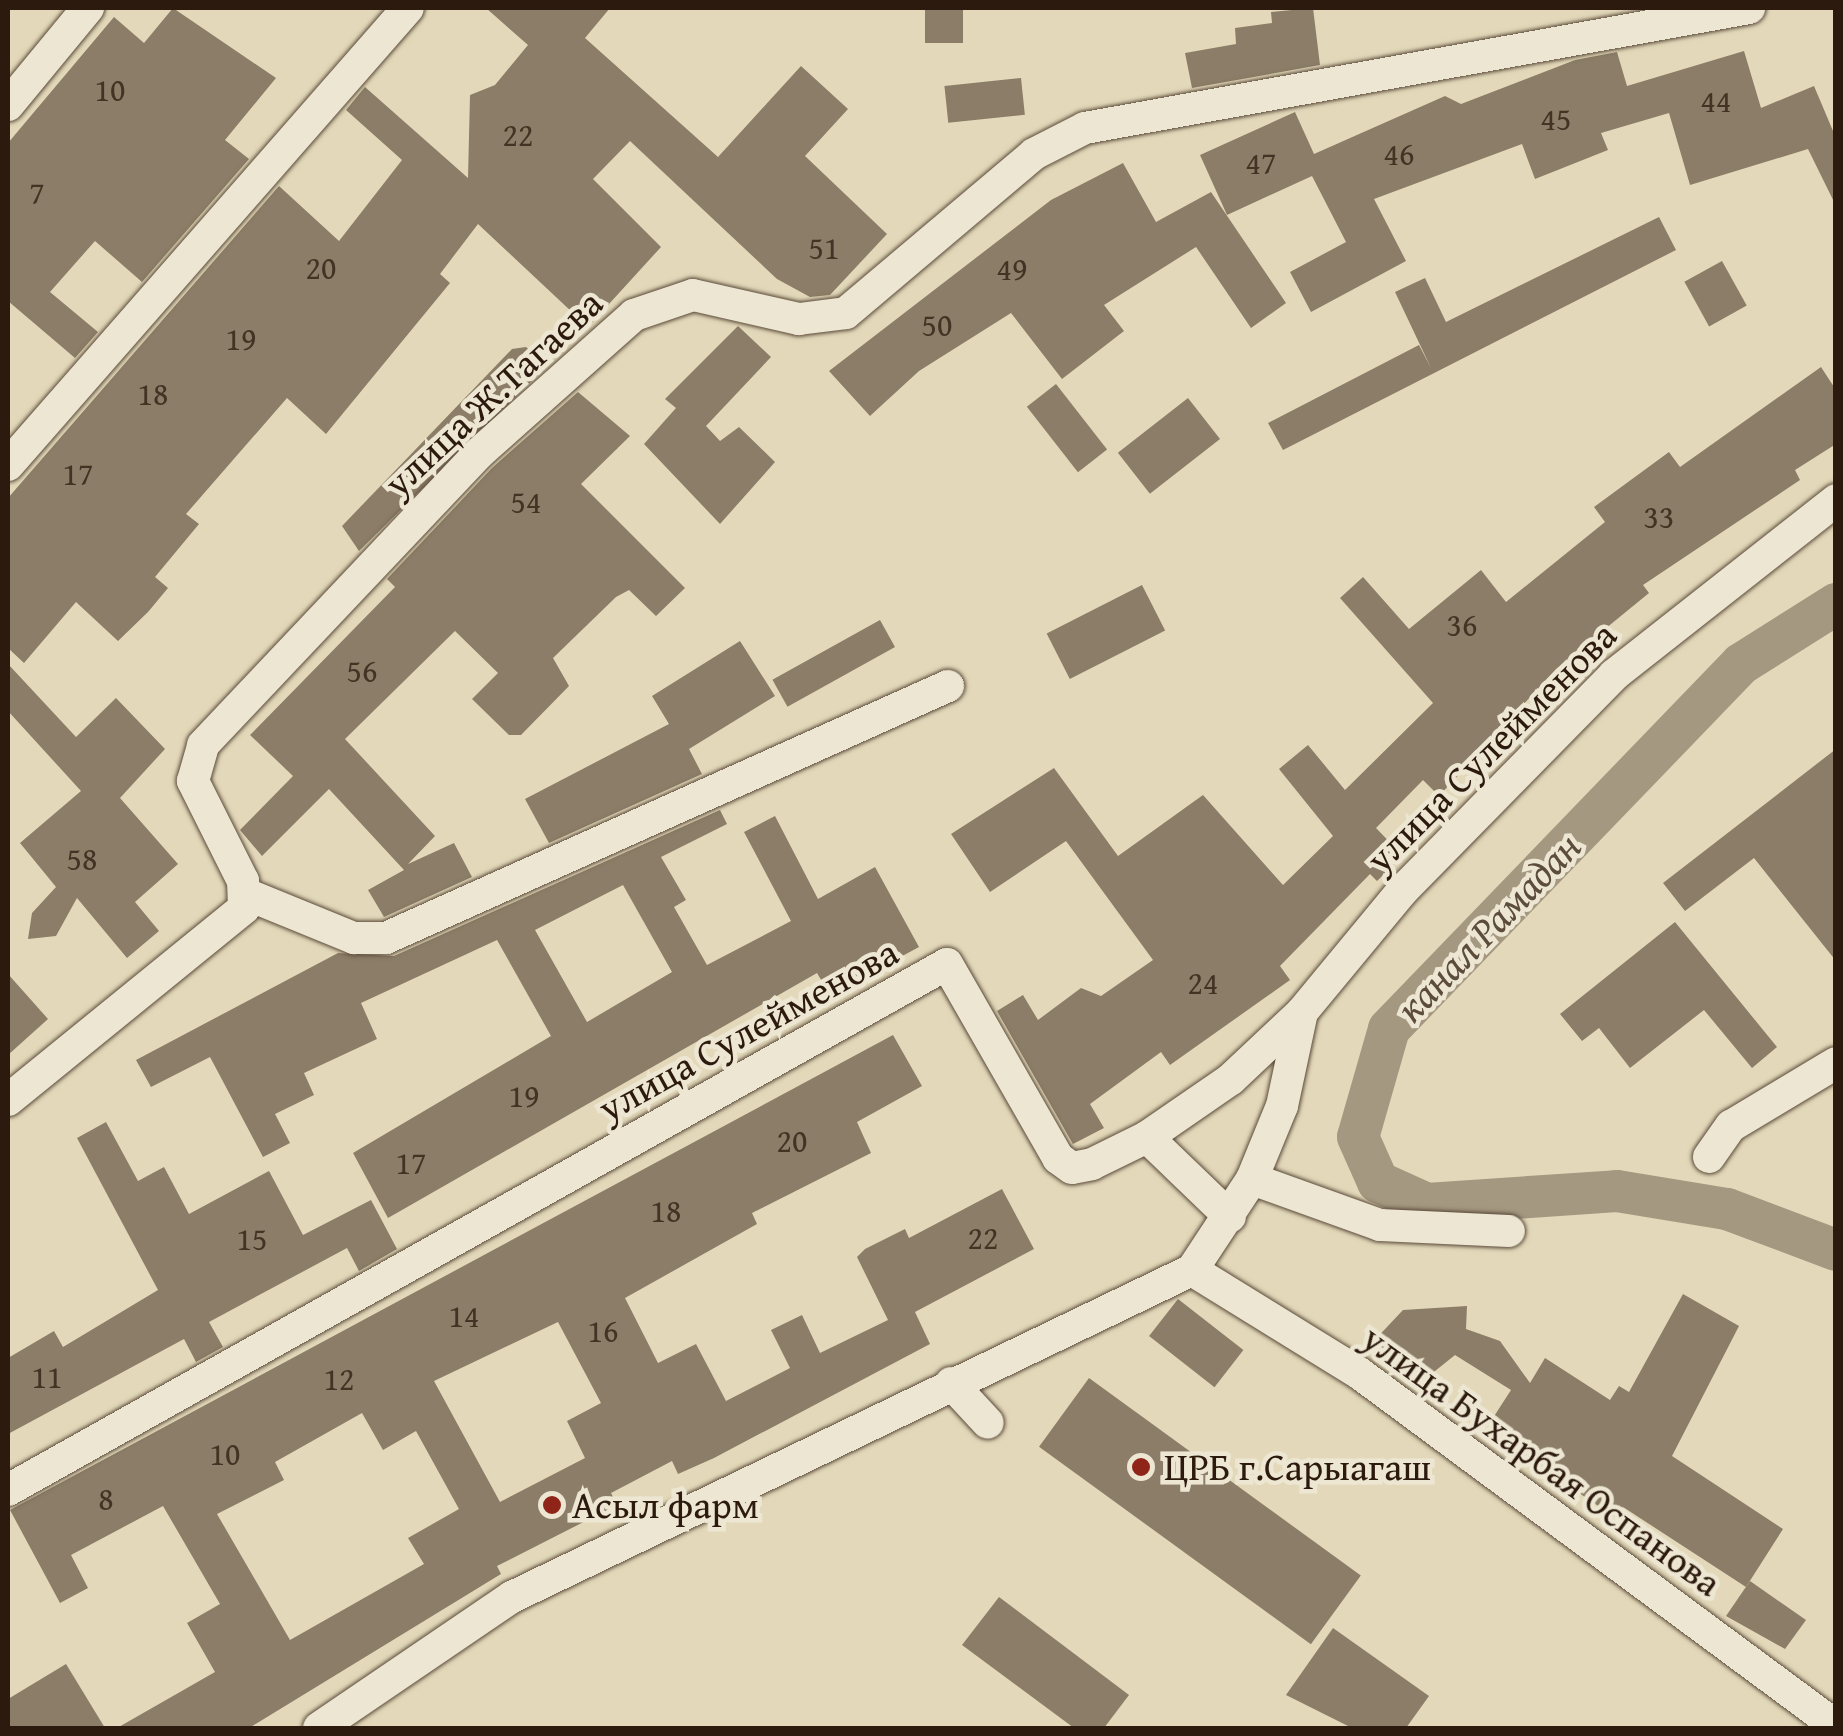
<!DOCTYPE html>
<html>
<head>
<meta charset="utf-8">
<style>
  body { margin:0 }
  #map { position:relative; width:1843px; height:1736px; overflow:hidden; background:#e3d9ba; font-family:"Gentium Book Plus",serif }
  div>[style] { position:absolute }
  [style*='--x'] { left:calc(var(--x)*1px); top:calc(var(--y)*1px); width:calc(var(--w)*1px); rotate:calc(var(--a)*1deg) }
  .canal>* { height:42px; margin:-21px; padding:0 21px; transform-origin:21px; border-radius:21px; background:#a59880 }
  .building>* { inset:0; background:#8b7d67; transform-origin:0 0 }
  .roads { filter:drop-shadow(0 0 2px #5a4a39) drop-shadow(0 0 2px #5a4a39) }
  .street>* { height:32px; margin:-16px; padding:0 16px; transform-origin:16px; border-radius:16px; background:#ede6d2 }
  .dots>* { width:28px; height:28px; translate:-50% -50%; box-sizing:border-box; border:5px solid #ede6d2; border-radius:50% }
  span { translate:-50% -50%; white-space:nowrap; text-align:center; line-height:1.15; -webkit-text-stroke:9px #ede6d2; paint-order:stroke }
  .number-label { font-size:32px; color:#443324 }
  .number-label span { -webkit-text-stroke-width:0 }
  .street-label { font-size:38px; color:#2c1a0e }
  .poi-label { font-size:38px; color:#2c1a0e }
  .left { translate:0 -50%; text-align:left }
  .water-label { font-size:40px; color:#5c4c3c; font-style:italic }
  .frame { position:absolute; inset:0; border:10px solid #2c1a0e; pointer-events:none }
</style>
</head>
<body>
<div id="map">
  <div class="canal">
    <i style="--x:1836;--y:604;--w:112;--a:147.7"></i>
    <i style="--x:1741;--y:664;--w:507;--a:133.96"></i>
    <i style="--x:1389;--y:1029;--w:112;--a:106"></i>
    <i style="--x:1358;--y:1137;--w:49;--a:66"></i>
    <i style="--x:1378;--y:1182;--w:54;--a:24.2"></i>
    <i style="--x:1427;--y:1204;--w:190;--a:-3.9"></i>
    <i style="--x:1617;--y:1191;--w:111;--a:9.3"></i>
    <i style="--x:1727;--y:1209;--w:116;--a:20.6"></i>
  </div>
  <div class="building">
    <i style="clip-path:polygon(173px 8px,276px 78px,225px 140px,249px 159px,142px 282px,95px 241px,50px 292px,98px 332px,75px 358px,8px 301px,8px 143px,114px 17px,144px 43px)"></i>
    <i style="clip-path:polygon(486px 8px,610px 8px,585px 38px,718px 157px,801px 66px,848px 109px,805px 156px,887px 234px,830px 295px,810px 297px,777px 279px,630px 141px,593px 179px,661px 247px,588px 327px,478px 224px,440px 274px,450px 283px,326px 434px,287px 398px,186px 514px,199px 524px,155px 577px,168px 588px,148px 612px,118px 641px,76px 602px,24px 663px,8px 648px,8px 498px,279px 186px,339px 241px,402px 160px,346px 110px,365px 87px,468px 178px,470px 95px,495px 85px,528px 45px)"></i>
    <i style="left:925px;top:8px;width:38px;height:35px"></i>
    <i style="clip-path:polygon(1313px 8px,1320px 65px,1192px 88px,1185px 53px,1236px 44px,1235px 28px,1272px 23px,1271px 12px)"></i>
    <i style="clip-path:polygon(1744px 51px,1761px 108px,1814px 86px,1836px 138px,1836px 206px,1808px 149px,1690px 185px,1669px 113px,1601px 133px,1608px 150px,1535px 179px,1522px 144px,1374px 199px,1406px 261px,1311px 312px,1290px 272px,1346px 242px,1312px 176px,1227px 215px,1200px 155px,1295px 112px,1314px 154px,1445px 96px,1461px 104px,1575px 60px,1617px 52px,1627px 86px)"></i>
    <i style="left:1021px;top:78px;width:37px;height:77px;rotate:84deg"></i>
    <i style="clip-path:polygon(1123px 163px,1156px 222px,1211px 192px,1286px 303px,1251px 328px,1196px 247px,1104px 305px,1124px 331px,1062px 379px,1011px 313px,919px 371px,870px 416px,829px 371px,1051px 200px)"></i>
    <i style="clip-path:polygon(1659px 217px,1676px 250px,1283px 450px,1268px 423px,1419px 345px,1431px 368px,1395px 292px,1425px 278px,1446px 322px)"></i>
    <i style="left:1722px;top:261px;width:51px;height:43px;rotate:61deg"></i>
    <i style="clip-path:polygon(738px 326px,771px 357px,706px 426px,720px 441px,739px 427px,775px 462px,720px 524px,644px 444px,676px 408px,665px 399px)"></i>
    <i style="clip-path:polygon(526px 347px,547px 366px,359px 551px,342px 526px,512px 349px)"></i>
    <i style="clip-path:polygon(1821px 367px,1836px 390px,1836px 444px,1795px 470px,1800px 480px,1643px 585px,1649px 593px,1556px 669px,1439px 796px,1423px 780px,1376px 828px,1403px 856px,1377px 881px,1370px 874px,1280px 966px,1290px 980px,1170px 1065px,1161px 1052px,1090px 1104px,1104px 1128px,1073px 1144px,997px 1011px,1023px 995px,1038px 1020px,1081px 988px,1101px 996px,1153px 960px,1066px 841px,990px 892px,951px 834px,1054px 768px,1118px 856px,1203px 795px,1283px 885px,1333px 836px,1279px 769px,1308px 745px,1345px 790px,1433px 703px,1340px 598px,1363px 577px,1409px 629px,1481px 570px,1506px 602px,1605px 522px,1594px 507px,1669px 452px,1680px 467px)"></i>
    <i style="left:1056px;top:384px;width:83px;height:37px;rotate:52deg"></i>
    <i style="clip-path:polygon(578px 392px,630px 436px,581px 484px,685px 588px,656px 616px,629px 590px,616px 597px,553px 658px,569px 686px,521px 735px,509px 735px,472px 699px,498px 673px,455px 631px,345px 739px,435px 836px,408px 864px,454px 843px,472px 877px,384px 917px,368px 890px,404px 870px,329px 789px,262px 856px,240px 830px,293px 776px,250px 735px,395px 587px,387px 579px,492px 468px)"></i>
    <i style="left:1188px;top:398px;width:52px;height:89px;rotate:52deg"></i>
    <i style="left:1142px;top:585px;width:51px;height:107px;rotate:63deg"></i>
    <i style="left:880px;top:620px;width:31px;height:123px;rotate:61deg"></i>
    <i style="clip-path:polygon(740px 641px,775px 696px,689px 749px,702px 774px,549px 843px,525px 799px,669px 724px,652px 696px)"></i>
    <i style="clip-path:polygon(8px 664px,76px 737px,116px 698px,165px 749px,120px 798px,178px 864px,135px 902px,159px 931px,127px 958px,77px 898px,56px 936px,28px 939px,32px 913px,56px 887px,20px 843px,81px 791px,8px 711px)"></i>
    <i style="clip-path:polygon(1836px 749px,1836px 961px,1754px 858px,1685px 911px,1663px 883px)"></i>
    <i style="clip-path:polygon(evenodd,720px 810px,727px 824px,661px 857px,686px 900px,674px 907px,707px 965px,791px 921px,744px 832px,775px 816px,818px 899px,875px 867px,919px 947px,830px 995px,817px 973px,388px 1218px,353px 1153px,551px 1036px,497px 940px,361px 1003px,377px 1039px,304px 1073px,314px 1095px,275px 1114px,290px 1143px,263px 1157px,210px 1057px,151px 1087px,136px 1060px,338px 953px,394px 956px,720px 810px,623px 885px,672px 972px,587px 1022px,535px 930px,623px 885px)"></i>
    <i style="clip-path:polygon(1675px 922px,1777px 1047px,1752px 1068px,1704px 1010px,1630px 1068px,1599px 1028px,1582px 1041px,1560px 1014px)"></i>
    <i style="clip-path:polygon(8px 974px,48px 1019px,8px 1055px)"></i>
    <i style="clip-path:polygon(evenodd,893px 1035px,922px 1086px,857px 1122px,871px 1153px,752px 1213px,757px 1224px,625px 1298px,658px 1363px,696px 1344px,726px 1401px,790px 1368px,771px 1330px,802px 1315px,820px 1353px,888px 1320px,857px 1257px,865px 1249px,905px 1229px,909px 1238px,1002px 1189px,1034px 1249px,915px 1312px,930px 1344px,714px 1458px,678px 1474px,672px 1461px,611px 1493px,617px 1505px,497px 1566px,501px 1574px,249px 1728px,117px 1728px,215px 1672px,187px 1623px,220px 1604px,163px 1506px,71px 1555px,88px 1588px,60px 1603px,10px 1510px,893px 1035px,558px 1322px,601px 1403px,567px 1421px,585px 1458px,500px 1502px,434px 1381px,558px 1322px,893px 1035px,362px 1413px,383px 1450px,416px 1431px,459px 1509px,408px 1538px,424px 1564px,290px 1640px,217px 1514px,284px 1480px,275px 1462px,362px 1413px)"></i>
    <i style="clip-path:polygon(106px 1122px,138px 1181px,164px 1167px,189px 1214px,269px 1171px,303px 1235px,371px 1200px,397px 1249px,359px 1271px,347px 1248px,209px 1322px,223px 1347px,196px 1362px,184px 1339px,8px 1434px,8px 1358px,54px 1331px,63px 1347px,158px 1290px,77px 1138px)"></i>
    <i style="clip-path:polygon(1683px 1294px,1739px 1326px,1672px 1456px,1783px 1529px,1746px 1587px,1623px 1507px,1616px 1518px,1517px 1451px,1491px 1421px,1511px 1390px,1455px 1355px,1414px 1388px,1371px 1344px,1403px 1310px,1467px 1306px,1466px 1329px,1500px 1341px,1530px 1383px,1545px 1358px,1610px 1400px,1619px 1386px,1629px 1392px)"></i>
    <i style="left:1178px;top:1299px;width:83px;height:47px;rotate:38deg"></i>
    <i style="left:1089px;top:1378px;width:336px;height:85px;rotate:36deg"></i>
    <i style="clip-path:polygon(1750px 1581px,1806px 1620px,1785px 1649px,1726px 1616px)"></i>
    <i style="clip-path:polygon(999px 1597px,1129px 1695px,1104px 1728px,1074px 1728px,962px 1645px)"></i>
    <i style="clip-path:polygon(1333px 1628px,1429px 1696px,1406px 1728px,1352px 1728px,1286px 1695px)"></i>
    <i style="clip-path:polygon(66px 1664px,105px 1728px,8px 1728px,8px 1699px)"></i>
  </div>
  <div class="roads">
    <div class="street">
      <i style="--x:8;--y:105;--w:126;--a:-50.5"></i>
      <i style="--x:8;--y:465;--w:607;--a:-48.81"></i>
      <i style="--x:246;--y:894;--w:117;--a:22.2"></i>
      <i style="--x:354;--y:938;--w:32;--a:0"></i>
      <i style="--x:386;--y:938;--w:616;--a:-24.15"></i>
      <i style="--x:8;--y:1100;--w:304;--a:-39.1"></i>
      <i style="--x:244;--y:908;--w:27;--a:-92"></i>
      <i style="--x:243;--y:881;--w:112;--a:-116.6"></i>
      <i style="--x:193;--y:781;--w:37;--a:-74"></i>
      <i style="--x:203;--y:745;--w:400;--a:-46.6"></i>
      <i style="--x:478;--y:454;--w:209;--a:-41.7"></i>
      <i style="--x:634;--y:315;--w:62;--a:-18.7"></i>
      <i style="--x:693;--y:295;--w:109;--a:12.8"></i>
      <i style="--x:799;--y:319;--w:47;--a:-7.3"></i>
      <i style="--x:846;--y:313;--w:246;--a:-40.2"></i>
      <i style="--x:1034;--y:154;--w:57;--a:-27"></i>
      <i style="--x:1085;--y:128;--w:675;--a:-10.24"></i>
      <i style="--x:1147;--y:1137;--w:115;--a:43.9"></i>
      <i style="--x:1709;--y:1157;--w:38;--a:-55"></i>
      <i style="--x:1731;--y:1126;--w:122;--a:-31"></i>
      <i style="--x:1252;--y:1179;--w:136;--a:19.8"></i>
      <i style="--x:1380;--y:1225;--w:129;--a:2.7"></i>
      <i style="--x:1192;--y:1270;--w:196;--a:31.7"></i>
      <i style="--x:1359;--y:1373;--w:593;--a:36.5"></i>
      <i style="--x:951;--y:1383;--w:54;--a:47.2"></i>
      <i style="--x:8;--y:1490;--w:1076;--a:-29.26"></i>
      <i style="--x:947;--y:964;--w:224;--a:60.2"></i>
      <i style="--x:1058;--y:1158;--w:17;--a:36"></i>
      <i style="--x:1072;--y:1168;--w:20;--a:-11"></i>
      <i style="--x:1092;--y:1164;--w:61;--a:-26.1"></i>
      <i style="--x:1147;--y:1137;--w:102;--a:-34.6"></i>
      <i style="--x:1231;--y:1079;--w:98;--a:-43.3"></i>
      <i style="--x:1302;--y:1012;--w:157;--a:-50.4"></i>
      <i style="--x:1402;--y:891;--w:303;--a:-45.5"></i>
      <i style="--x:1614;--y:675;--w:283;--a:-38.2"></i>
      <i style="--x:319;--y:1728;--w:233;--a:-34.2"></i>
      <i style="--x:512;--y:1597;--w:755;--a:-25.68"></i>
      <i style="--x:1192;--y:1270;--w:109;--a:-56.6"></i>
      <i style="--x:1252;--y:1179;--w:79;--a:-67.7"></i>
      <i style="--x:1282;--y:1106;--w:96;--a:-78"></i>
    </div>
  </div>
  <div class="dots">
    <i style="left:1141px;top:1467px;background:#8f2418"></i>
    <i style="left:552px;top:1505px;background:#8f2418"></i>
  </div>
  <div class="number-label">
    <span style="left:110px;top:90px">10</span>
    <span style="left:1716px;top:101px">44</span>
    <span style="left:1556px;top:119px">45</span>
    <span style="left:518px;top:135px">22</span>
    <span style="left:1399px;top:154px">46</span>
    <span style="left:1261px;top:163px">47</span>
    <span style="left:37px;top:193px">7</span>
    <span style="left:824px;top:248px">51</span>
    <span style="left:321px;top:268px">20</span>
    <span style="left:1012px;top:269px">49</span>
    <span style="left:937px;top:325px">50</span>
    <span style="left:241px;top:339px">19</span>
    <span style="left:153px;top:394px">18</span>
    <span style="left:78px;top:474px">17</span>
    <span style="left:526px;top:502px">54</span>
    <span style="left:1659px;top:517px">33</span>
    <span style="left:1462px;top:625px">36</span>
    <span style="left:362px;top:671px">56</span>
    <span style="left:82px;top:859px">58</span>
    <span style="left:1203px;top:983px">24</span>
    <span style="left:524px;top:1096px">19</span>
    <span style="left:792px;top:1141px">20</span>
    <span style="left:411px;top:1163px">17</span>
    <span style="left:666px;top:1211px">18</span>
    <span style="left:983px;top:1238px">22</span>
    <span style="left:252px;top:1239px">15</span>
    <span style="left:464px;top:1316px">14</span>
    <span style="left:603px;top:1331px">16</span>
    <span style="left:47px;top:1377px">11</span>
    <span style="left:339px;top:1379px">12</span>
    <span style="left:225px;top:1454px">10</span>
    <span style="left:106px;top:1499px">8</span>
  </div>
  <div class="street-label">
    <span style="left:493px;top:393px;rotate:-43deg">улица Ж.Тагаева</span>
    <span style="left:1491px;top:747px;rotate:-45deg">улица Сулейменова</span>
    <span style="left:748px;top:1030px;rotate:-29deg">улица Сулейменова</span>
    <span style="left:1542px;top:1460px;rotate:36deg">улица Бухарбая Оспанова</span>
  </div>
  <div class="poi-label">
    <span class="left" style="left:1164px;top:1467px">ЦРБ г.Сарыагаш</span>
    <span class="left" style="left:572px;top:1505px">Асыл фарм</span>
  </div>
  <div class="water-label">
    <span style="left:1488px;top:927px;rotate:-46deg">канал Рамадан</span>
  </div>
  <div class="frame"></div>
</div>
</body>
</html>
